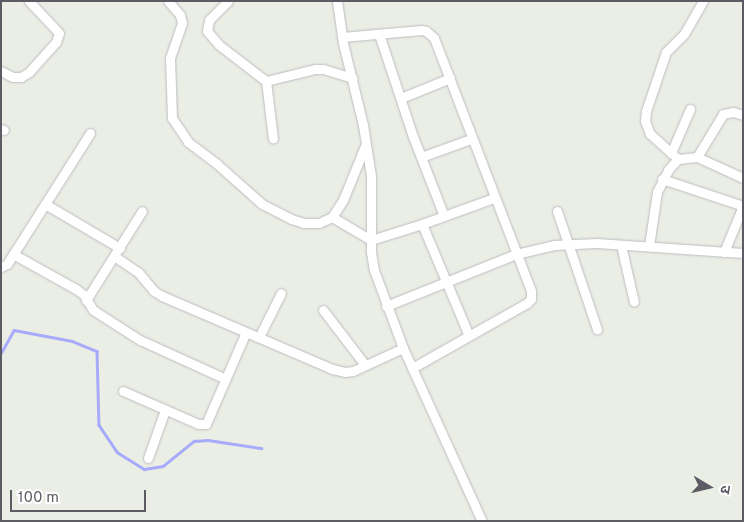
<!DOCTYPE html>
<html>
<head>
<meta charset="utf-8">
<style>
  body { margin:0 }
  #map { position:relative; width:744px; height:522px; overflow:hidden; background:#ebeee4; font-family:Overpass,"Noto Sans Devanagari",sans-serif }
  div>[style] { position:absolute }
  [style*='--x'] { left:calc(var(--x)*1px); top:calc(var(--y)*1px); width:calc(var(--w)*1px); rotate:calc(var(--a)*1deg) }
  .stream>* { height:2.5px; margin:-1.25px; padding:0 1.25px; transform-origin:1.25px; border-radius:1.25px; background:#a7abfb }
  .roads { filter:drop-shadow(0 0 1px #bdbcc2) drop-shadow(0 0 1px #bdbcc2) }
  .street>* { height:9px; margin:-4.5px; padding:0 4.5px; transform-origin:4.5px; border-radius:4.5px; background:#fff }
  span { translate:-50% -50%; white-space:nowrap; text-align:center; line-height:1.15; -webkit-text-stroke:4px #fff; paint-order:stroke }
  .frame { position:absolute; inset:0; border:2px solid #5d5c64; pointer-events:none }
  .north { position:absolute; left:684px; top:462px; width:50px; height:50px; -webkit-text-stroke:4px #fff; paint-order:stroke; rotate:99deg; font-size:14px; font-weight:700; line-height:20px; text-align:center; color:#5d5c64 }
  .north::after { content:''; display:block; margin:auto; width:18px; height:22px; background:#5d5c64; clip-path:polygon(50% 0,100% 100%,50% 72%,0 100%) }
  .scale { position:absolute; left:10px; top:490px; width:136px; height:22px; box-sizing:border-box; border:2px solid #5d5c64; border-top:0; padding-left:6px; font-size:15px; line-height:18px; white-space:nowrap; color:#5d5c64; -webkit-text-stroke:4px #fff; paint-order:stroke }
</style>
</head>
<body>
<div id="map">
  <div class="stream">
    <i style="--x:1;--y:353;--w:26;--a:-61"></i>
    <i style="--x:14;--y:330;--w:59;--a:10.7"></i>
    <i style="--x:72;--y:341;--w:27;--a:22"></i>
    <i style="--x:97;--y:351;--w:74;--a:88.5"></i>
    <i style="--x:99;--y:425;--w:32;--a:56"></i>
    <i style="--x:117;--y:452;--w:32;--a:32"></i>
    <i style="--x:144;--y:469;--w:19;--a:-9"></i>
    <i style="--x:163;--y:466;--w:40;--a:-39"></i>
    <i style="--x:194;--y:441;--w:14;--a:-4"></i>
    <i style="--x:208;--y:440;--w:54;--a:8.6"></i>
  </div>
  <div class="roads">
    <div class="street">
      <i style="--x:168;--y:1;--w:18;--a:49"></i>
      <i style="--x:180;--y:15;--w:8;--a:76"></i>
      <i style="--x:182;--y:23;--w:37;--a:109"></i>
      <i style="--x:170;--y:58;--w:60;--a:88.1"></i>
      <i style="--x:172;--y:118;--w:29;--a:56"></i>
      <i style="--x:188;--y:142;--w:36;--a:37"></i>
      <i style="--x:217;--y:164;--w:60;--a:41.6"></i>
      <i style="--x:262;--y:204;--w:33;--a:27"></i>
      <i style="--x:291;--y:219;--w:14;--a:17"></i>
      <i style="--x:304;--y:223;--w:15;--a:0"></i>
      <i style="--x:319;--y:223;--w:14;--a:-25"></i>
      <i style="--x:332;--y:217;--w:20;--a:-57"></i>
      <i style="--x:343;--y:200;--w:58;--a:-67.8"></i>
      <i style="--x:228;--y:1;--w:27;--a:135"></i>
      <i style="--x:209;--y:20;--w:11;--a:100"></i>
      <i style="--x:207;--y:31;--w:18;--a:49"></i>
      <i style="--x:219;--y:45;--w:59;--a:37.5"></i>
      <i style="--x:266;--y:81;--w:50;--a:-13.8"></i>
      <i style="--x:315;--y:69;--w:8;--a:0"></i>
      <i style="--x:323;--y:69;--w:31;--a:17"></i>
      <i style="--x:337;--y:1;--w:42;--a:81.9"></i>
      <i style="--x:343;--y:43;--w:84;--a:76.3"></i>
      <i style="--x:363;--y:125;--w:52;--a:81.1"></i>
      <i style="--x:371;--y:176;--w:76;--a:90"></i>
      <i style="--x:371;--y:252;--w:18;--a:81"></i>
      <i style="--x:374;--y:270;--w:83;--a:69.6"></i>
      <i style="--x:403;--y:348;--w:190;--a:65.5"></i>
      <i style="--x:379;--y:34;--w:105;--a:71.7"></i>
      <i style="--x:412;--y:134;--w:88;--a:68.7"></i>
      <i style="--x:342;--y:37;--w:80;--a:-5"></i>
      <i style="--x:422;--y:30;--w:4;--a:14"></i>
      <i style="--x:426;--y:31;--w:11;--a:41"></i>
      <i style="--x:434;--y:38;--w:271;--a:69"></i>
      <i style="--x:531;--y:291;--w:8;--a:90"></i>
      <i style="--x:531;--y:299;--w:6;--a:135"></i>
      <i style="--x:527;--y:303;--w:132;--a:150.5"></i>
      <i style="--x:1;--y:71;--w:13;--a:27"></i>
      <i style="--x:13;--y:77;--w:8;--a:0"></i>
      <i style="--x:21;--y:77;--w:9;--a:-32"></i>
      <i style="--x:29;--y:72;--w:40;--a:-48"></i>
      <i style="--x:56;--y:42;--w:9;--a:-72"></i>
      <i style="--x:59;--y:33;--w:44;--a:-133.2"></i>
      <i style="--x:266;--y:81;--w:58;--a:83.1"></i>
      <i style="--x:401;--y:98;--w:53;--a:-22.2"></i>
      <i style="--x:1;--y:129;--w:3;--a:18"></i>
      <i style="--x:671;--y:153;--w:48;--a:-66.6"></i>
      <i style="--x:421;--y:157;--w:53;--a:-19.8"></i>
      <i style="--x:697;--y:157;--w:51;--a:24.5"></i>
      <i style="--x:678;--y:159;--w:38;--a:-138"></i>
      <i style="--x:650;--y:134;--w:14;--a:-111"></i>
      <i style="--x:645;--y:121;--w:10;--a:-84"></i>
      <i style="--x:646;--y:111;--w:62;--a:-71.3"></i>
      <i style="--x:666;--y:52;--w:25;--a:-45"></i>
      <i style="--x:684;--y:34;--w:38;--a:-60"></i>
      <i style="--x:662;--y:179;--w:85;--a:18.4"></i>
      <i style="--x:45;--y:204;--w:87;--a:30.4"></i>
      <i style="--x:557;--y:211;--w:125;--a:71.3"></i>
      <i style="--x:332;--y:217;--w:45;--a:30.5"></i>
      <i style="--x:371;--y:240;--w:53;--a:-17.4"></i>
      <i style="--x:422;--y:224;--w:77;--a:-19.9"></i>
      <i style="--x:422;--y:224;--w:121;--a:67.2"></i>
      <i style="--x:621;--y:245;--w:58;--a:77.2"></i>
      <i style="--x:649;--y:246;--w:55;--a:-81.6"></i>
      <i style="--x:657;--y:192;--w:25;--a:-63"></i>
      <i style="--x:668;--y:170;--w:15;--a:-48"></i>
      <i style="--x:678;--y:159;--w:19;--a:-6"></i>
      <i style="--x:697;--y:157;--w:50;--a:-58.8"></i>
      <i style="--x:723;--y:114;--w:10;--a:-11"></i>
      <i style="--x:733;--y:112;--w:10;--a:17"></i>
      <i style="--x:724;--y:252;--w:50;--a:-67.6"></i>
      <i style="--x:13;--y:254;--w:72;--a:29.1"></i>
      <i style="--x:76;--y:289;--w:10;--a:37"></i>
      <i style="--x:84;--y:295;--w:17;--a:59"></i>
      <i style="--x:93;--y:310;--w:56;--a:32.6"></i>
      <i style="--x:140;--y:340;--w:94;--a:24.4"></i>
      <i style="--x:114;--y:256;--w:29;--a:34"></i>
      <i style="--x:138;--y:272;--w:25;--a:50"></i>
      <i style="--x:154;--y:291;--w:9;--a:32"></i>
      <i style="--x:162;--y:296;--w:185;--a:23.2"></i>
      <i style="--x:332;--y:369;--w:13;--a:13"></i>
      <i style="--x:345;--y:372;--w:8;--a:-7"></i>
      <i style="--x:353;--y:371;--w:55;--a:-24.7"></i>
      <i style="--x:1;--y:267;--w:7;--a:-27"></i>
      <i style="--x:7;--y:264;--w:155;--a:-57.6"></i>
      <i style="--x:86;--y:300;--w:105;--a:-57.8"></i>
      <i style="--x:386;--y:306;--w:140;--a:-21.8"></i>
      <i style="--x:516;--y:254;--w:39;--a:-13"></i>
      <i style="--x:554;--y:245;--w:43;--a:-2.7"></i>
      <i style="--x:597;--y:243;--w:146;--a:3.9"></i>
      <i style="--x:323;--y:310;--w:69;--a:52.6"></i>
      <i style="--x:259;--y:337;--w:49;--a:-63.4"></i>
      <i style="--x:123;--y:391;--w:82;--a:23.7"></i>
      <i style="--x:198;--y:424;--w:8;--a:0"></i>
      <i style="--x:206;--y:424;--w:100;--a:-66.5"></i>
      <i style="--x:148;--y:458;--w:51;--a:-70.5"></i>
    </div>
  </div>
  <div class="frame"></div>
  <div class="north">उ</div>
  <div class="scale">100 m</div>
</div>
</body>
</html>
